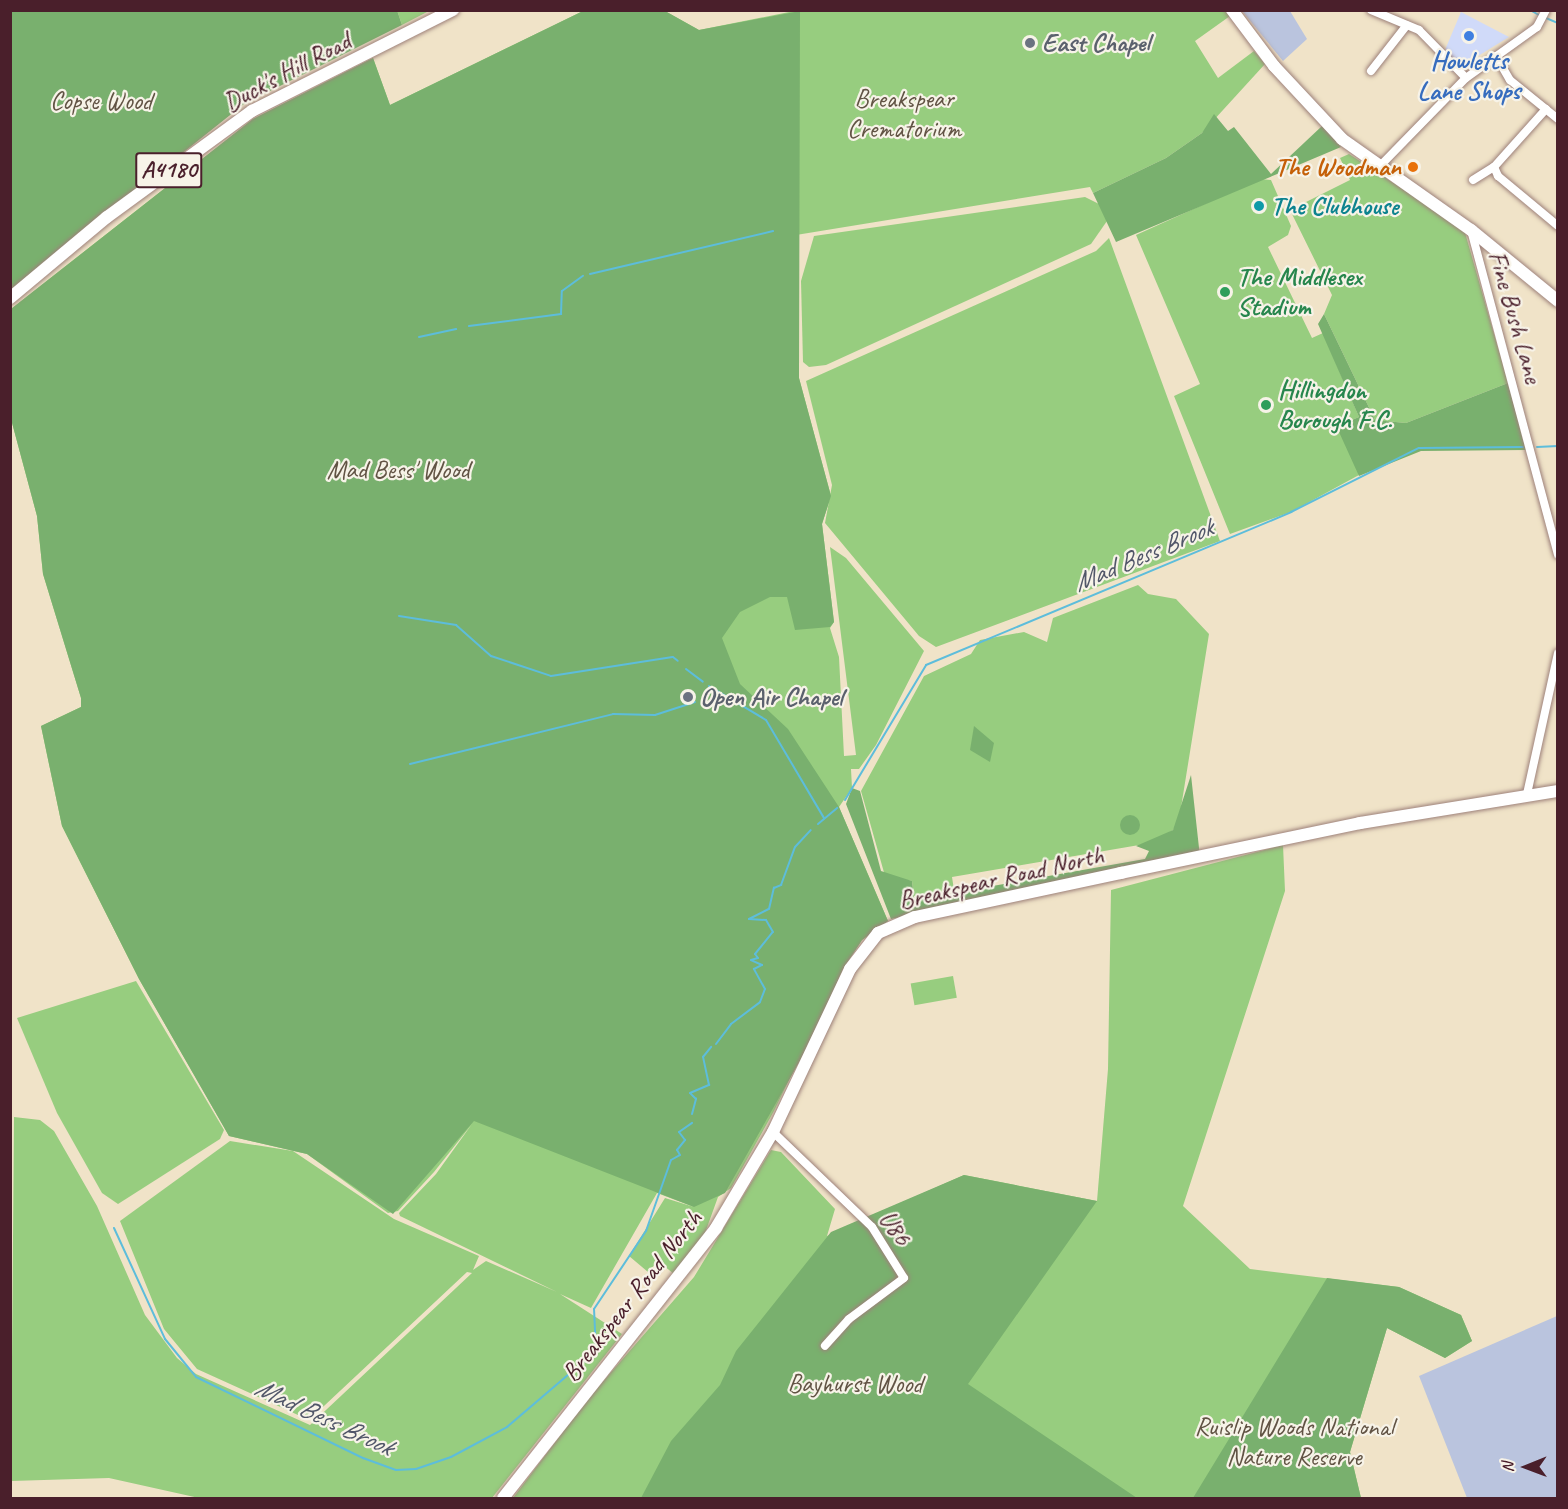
<!DOCTYPE html>
<html>
<head>
<meta charset="utf-8">
<style>
  body { margin:0 }
  #map { position:relative; width:1568px; height:1509px; overflow:hidden; background:#f0e3c8; font-family:Caveat,sans-serif }
  div>[style] { position:absolute }
  [style*='--x'] { left:calc(var(--x)*1px); top:calc(var(--y)*1px); width:calc(var(--w)*1px); rotate:calc(var(--a)*1deg) }
  .built>* { inset:0; background:#d0daf9 }
  .industrial>* { inset:0; background:#bac4de }
  .green>* { inset:0; background:#97cd7f; transform-origin:0 0 }
  .forest>* { inset:0; background:#79b06e }
  .round { border-radius:50% }
  .stream>* { height:2px; margin:-1px; padding:0 1px; transform-origin:1px; border-radius:1px; background:#5dbddb }
  .roads { filter:drop-shadow(0 0 2px #9d817a) drop-shadow(0 0 2px #9d817a) }
  .street>* { height:8px; margin:-4px; padding:0 4px; transform-origin:4px; border-radius:4px; background:#fff }
  .secondary>* { height:12px; margin:-6px; padding:0 6px; transform-origin:6px; border-radius:6px; background:#fff }
  .primary>* { height:12px; margin:-6px; padding:0 6px; transform-origin:6px; border-radius:6px; background:#fff }
  .dots>* { width:16px; height:16px; translate:-50% -50%; box-sizing:border-box; border:3px solid #f7f3e8; border-radius:50% }
  span { translate:-50% -50%; white-space:nowrap; text-align:center; line-height:1.15; -webkit-text-stroke:4.5px #f7f3e8; paint-order:stroke }
  .shield-label span { padding:2px 4px; background:#f7f3e8; border:2px solid; border-radius:4px; -webkit-text-stroke-width:0 }
  .shield-label { font-size:24px; color:#4a1f2b; font-weight:700 }
  .worship-label { font-size:26px; color:#5b616d; font-weight:700 }
  .left { translate:0 -50%; text-align:left }
  .shop-label { font-size:26px; color:#366cbe; font-weight:700 }
  .street-label { font-size:26px; color:#4a1f2b }
  .park-label { font-size:26px; color:#615344 }
  .food-label { font-size:26px; color:#c56008; font-weight:700 }
  .right { translate:-100% -50%; text-align:right }
  .culture-label { font-size:26px; color:#0d838f; font-weight:700 }
  .leisure-label { font-size:26px; color:#27864d; font-weight:700 }
  .water-label { font-size:27px; color:#515669; font-style:italic }
  .frame { position:absolute; inset:0; border:12px solid #4a1f2b; pointer-events:none }
  .north { position:absolute; left:1496px; top:1437px; width:60px; height:60px; -webkit-text-stroke:4px #f7f3e8; paint-order:stroke; rotate:269deg; font-size:16px; font-weight:700; line-height:24px; text-align:center; color:#4a1f2b }
  .north::after { content:''; display:block; margin:auto; width:21px; height:27px; background:#4a1f2b; clip-path:polygon(50% 0,100% 100%,50% 72%,0 100%) }
</style>
</head>
<body>
<div id="map">
  <div class="built">
    <i style="clip-path:polygon(1461px 12px,1509px 37px,1452px 72px,1442px 57px)"></i>
  </div>
  <div class="industrial">
    <i style="clip-path:polygon(1242px 11px,1290px 11px,1307px 39px,1283px 61px)"></i>
    <i style="clip-path:polygon(1557px 1316px,1557px 1498px,1467px 1498px,1419px 1376px)"></i>
  </div>
  <div class="green">
    <i style="clip-path:polygon(397px 10px,428px 10px,429px 11px,402px 25px)"></i>
    <i style="clip-path:polygon(799px 10px,1227px 10px,1230px 16px,1195px 41px,1218px 78px,1254px 51px,1265px 64px,1202px 133px,1166px 158px,1093px 193px,1090px 187px,796px 235px,799px 378px,831px 496px,822px 524px,834px 622px,830px 628px,839px 657px,844px 756px,856px 755px,830px 547px,846px 558px,924px 651px,876px 745px,859px 769px,851px 769px,852px 788px,839px 807px,888px 921px,862px 940px,843px 969px,774px 1111px,731px 1188px,718px 1197px,705px 1233px,674px 1274px,658px 1261px,648px 1272px,629px 1256px,665px 1198px,694px 1207px,657px 1193px,591px 1308px,560px 1294px,622px 1334px,492px 1498px,199px 1498px,109px 1478px,11px 1481px,14px 1117px,40px 1120px,54px 1131px,97px 1206px,145px 1315px,177px 1358px,196px 1374px,310px 1425px,472px 1273px,467px 1272px,309px 1420px,197px 1369px,164px 1329px,120px 1221px,230px 1141px,293px 1151px,394px 1219px,479px 1256px,473px 1270px,486px 1261px,557px 1292px,400px 1216px,399px 1213px,436px 1174px,472px 1124px,434px 1172px,398px 1211px,388px 1213px,307px 1154px,229px 1136px,139px 979px,62px 826px,41px 726px,81px 707px,81px 698px,43px 574px,37px 516px,11px 419px,11px 309px,253px 119px,373px 58px,390px 105px,583px 11px,665px 11px,699px 30px)"></i>
    <i style="clip-path:polygon(1349px 154px,1464px 229px,1508px 383px,1406px 423px,1375px 420px,1324px 314px,1332px 295px,1290px 210px,1350px 180px,1340px 158px)"></i>
    <i style="clip-path:polygon(1260px 179px,1271px 180px,1291px 226px,1288px 235px,1268px 247px,1312px 338px,1323px 333px,1359px 417px,1340px 425px,1359px 475px,1291px 512px,1230px 534px,1174px 396px,1200px 384px,1136px 235px)"></i>
    <i style="clip-path:polygon(1085px 197px,1099px 204px,1107px 221px,1091px 244px,826px 365px,809px 367px,803px 362px,801px 281px,814px 236px)"></i>
    <i style="clip-path:polygon(1109px 238px,1220px 541px,936px 647px,919px 636px,825px 523px,832px 485px,806px 381px,1096px 251px)"></i>
    <i style="clip-path:polygon(1138px 585px,1148px 594px,1176px 599px,1209px 634px,1179px 820px,1173px 830px,1151px 843px,952px 877px,954px 890px,919px 897px,914px 896px,912px 881px,885px 876px,861px 791px,924px 676px,971px 654px,980px 640px,1024px 632px,1047px 642px,1053px 618px)"></i>
    <i style="clip-path:polygon(1283px 845px,1285px 891px,1183px 1206px,1250px 1269px,1399px 1287px,1461px 1315px,1472px 1341px,1445px 1358px,1387px 1328px,1350px 1452px,1361px 1498px,513px 1498px,587px 1400px,694px 1277px,771px 1150px,781px 1152px,835px 1209px,827px 1236px,964px 1175px,1097px 1201px,1108px 1069px,1111px 890px)"></i>
    <i style="left:953px;top:976px;width:22px;height:43px;rotate:80deg"></i>
    <i style="clip-path:polygon(136px 981px,224px 1130px,220px 1139px,118px 1204px,102px 1193px,57px 1113px,17px 1018px)"></i>
  </div>
  <div class="forest">
    <i style="clip-path:polygon(11px 10px,397px 10px,402px 25px,244px 104px,11px 290px)"></i>
    <i style="clip-path:polygon(583px 11px,665px 11px,699px 30px,800px 11px,799px 378px,831px 496px,822px 524px,834px 622px,830px 627px,795px 630px,787px 597px,770px 597px,740px 612px,722px 638px,740px 684px,788px 729px,839px 807px,888px 921px,862px 940px,843px 969px,814px 1036px,725px 1193px,694px 1207px,474px 1121px,393px 1214px,307px 1154px,229px 1136px,139px 979px,62px 826px,41px 726px,81px 707px,81px 698px,43px 574px,37px 516px,11px 419px,11px 309px,253px 119px,373px 58px,390px 105px)"></i>
    <i style="clip-path:polygon(1214px 114px,1228px 131px,1234px 127px,1271px 174px,1322px 126px,1341px 147px,1116px 242px,1093px 193px,1166px 158px,1202px 133px)"></i>
    <i style="clip-path:polygon(1324px 314px,1375px 420px,1406px 423px,1508px 383px,1527px 450px,1421px 451px,1359px 476px,1339px 432px,1340px 425px,1359px 417px,1318px 324px)"></i>
    <i style="clip-path:polygon(974px 726px,994px 743px,990px 762px,970px 750px)"></i>
    <i style="clip-path:polygon(1191px 775px,1200px 857px,891px 919px,846px 804px,852px 788px,860px 791px,881px 871px,912px 881px,914px 897px,919px 899px,1145px 859px,1149px 851px,1136px 846px,1173px 830px)"></i>
    <i class="round" style="left:1120px;top:815px;width:20px;height:20px"></i>
    <i style="clip-path:polygon(964px 1175px,1097px 1201px,968px 1384px,1137px 1498px,641px 1498px,671px 1441px,720px 1385px,736px 1351px,831px 1232px)"></i>
    <i style="clip-path:polygon(1327px 1278px,1399px 1287px,1461px 1315px,1472px 1341px,1445px 1358px,1387px 1328px,1350px 1452px,1361px 1498px,1193px 1498px)"></i>
  </div>
  <div class="stream">
    <i style="--x:1530;--y:10;--w:13;--a:29"></i>
    <i style="--x:1546;--y:18;--w:13;--a:23"></i>
    <i style="--x:590;--y:274;--w:188;--a:-13.2"></i>
    <i style="--x:469;--y:326;--w:93;--a:-7.4"></i>
    <i style="--x:561;--y:314;--w:23;--a:-88"></i>
    <i style="--x:562;--y:291;--w:26;--a:-36"></i>
    <i style="--x:419;--y:337;--w:38;--a:-12"></i>
    <i style="--x:1537;--y:447;--w:21;--a:-3"></i>
    <i style="--x:399;--y:616;--w:58;--a:9"></i>
    <i style="--x:456;--y:625;--w:47;--a:41.5"></i>
    <i style="--x:491;--y:656;--w:63;--a:18.4"></i>
    <i style="--x:551;--y:676;--w:123;--a:-8.9"></i>
    <i style="--x:673;--y:657;--w:6;--a:39"></i>
    <i style="--x:686;--y:669;--w:21;--a:37"></i>
    <i style="--x:709;--y:686;--w:66;--a:30.8"></i>
    <i style="--x:766;--y:720;--w:114;--a:59.4"></i>
    <i style="--x:705;--y:694;--w:9;--a:-36"></i>
    <i style="--x:410;--y:764;--w:209;--a:-13.8"></i>
    <i style="--x:613;--y:714;--w:42;--a:1.4"></i>
    <i style="--x:655;--y:715;--w:42;--a:-18"></i>
    <i style="--x:845;--y:800;--w:157;--a:-59"></i>
    <i style="--x:926;--y:665;--w:396;--a:-22.7"></i>
    <i style="--x:1291;--y:512;--w:143;--a:-26.6"></i>
    <i style="--x:1419;--y:448;--w:104;--a:-0.6"></i>
    <i style="--x:818;--y:824;--w:25;--a:-40"></i>
    <i style="--x:716;--y:1044;--w:25;--a:-53"></i>
    <i style="--x:731;--y:1024;--w:36;--a:-37"></i>
    <i style="--x:760;--y:1002;--w:14;--a:-69"></i>
    <i style="--x:765;--y:989;--w:23;--a:-119"></i>
    <i style="--x:754;--y:969;--w:9;--a:-27"></i>
    <i style="--x:762;--y:965;--w:12;--a:-156"></i>
    <i style="--x:751;--y:960;--w:7;--a:-16"></i>
    <i style="--x:758;--y:958;--w:5;--a:-127"></i>
    <i style="--x:755;--y:954;--w:28;--a:-51"></i>
    <i style="--x:773;--y:932;--w:14;--a:-120"></i>
    <i style="--x:766;--y:920;--w:17;--a:-177"></i>
    <i style="--x:749;--y:919;--w:22;--a:-27"></i>
    <i style="--x:769;--y:909;--w:22;--a:-77"></i>
    <i style="--x:774;--y:888;--w:8;--a:-23"></i>
    <i style="--x:781;--y:885;--w:40;--a:-69.8"></i>
    <i style="--x:795;--y:847;--w:23;--a:-47"></i>
    <i style="--x:692;--y:1114;--w:16;--a:-75"></i>
    <i style="--x:696;--y:1099;--w:8;--a:-135"></i>
    <i style="--x:690;--y:1093;--w:21;--a:-23"></i>
    <i style="--x:709;--y:1085;--w:29;--a:-102"></i>
    <i style="--x:703;--y:1057;--w:13;--a:-51"></i>
    <i style="--x:114;--y:1228;--w:122;--a:65.3"></i>
    <i style="--x:165;--y:1339;--w:49;--a:50.8"></i>
    <i style="--x:196;--y:1377;--w:186;--a:25.9"></i>
    <i style="--x:363;--y:1458;--w:35;--a:20"></i>
    <i style="--x:396;--y:1470;--w:20;--a:-3"></i>
    <i style="--x:416;--y:1469;--w:37;--a:-19"></i>
    <i style="--x:451;--y:1457;--w:64;--a:-28.2"></i>
    <i style="--x:507;--y:1427;--w:117;--a:-40.5"></i>
    <i style="--x:596;--y:1351;--w:42;--a:-92.7"></i>
    <i style="--x:594;--y:1309;--w:94;--a:-56.3"></i>
    <i style="--x:646;--y:1231;--w:75;--a:-70.6"></i>
    <i style="--x:671;--y:1160;--w:10;--a:-29"></i>
    <i style="--x:680;--y:1155;--w:6;--a:-121"></i>
    <i style="--x:677;--y:1150;--w:13;--a:-51"></i>
    <i style="--x:685;--y:1140;--w:10;--a:-127"></i>
    <i style="--x:679;--y:1132;--w:16;--a:-35"></i>
  </div>
  <div class="roads">
    <div class="street">
      <i style="--x:1371;--y:10;--w:52;--a:22.6"></i>
      <i style="--x:1419;--y:30;--w:67;--a:45.6"></i>
      <i style="--x:1496;--y:56;--w:28;--a:60"></i>
      <i style="--x:1510;--y:80;--w:62;--a:39.1"></i>
      <i style="--x:1371;--y:71;--w:58;--a:-52"></i>
      <i style="--x:1546;--y:109;--w:78;--a:131.9"></i>
      <i style="--x:1494;--y:167;--w:10;--a:66"></i>
      <i style="--x:1498;--y:176;--w:78;--a:39.8"></i>
      <i style="--x:1379;--y:167;--w:124;--a:-45.7"></i>
      <i style="--x:1466;--y:78;--w:87;--a:-35.7"></i>
      <i style="--x:1537;--y:27;--w:19;--a:-62"></i>
      <i style="--x:1473;--y:180;--w:25;--a:-32"></i>
      <i style="--x:1471;--y:230;--w:336;--a:75"></i>
      <i style="--x:1527;--y:794;--w:144;--a:-77.6"></i>
      <i style="--x:773;--y:1132;--w:137;--a:43.8"></i>
      <i style="--x:872;--y:1227;--w:60;--a:57.9"></i>
      <i style="--x:904;--y:1278;--w:69;--a:143.3"></i>
      <i style="--x:849;--y:1319;--w:36;--a:132"></i>
    </div>
    <div class="secondary">
      <i style="--x:1232;--y:10;--w:70;--a:53.1"></i>
      <i style="--x:1274;--y:66;--w:100;--a:47"></i>
      <i style="--x:1342;--y:139;--w:158;--a:35.2"></i>
      <i style="--x:1471;--y:230;--w:112;--a:39.2"></i>
      <i style="--x:503;--y:1498;--w:344;--a:-51.7"></i>
      <i style="--x:716;--y:1228;--w:112;--a:-59.3"></i>
      <i style="--x:773;--y:1132;--w:180;--a:-64.7"></i>
      <i style="--x:850;--y:969;--w:46;--a:-52.1"></i>
      <i style="--x:878;--y:933;--w:40;--a:-23.4"></i>
      <i style="--x:915;--y:917;--w:211;--a:-12.1"></i>
      <i style="--x:1121;--y:873;--w:244;--a:-11.8"></i>
      <i style="--x:1360;--y:823;--w:201;--a:-9.2"></i>
    </div>
    <div class="primary">
      <i style="--x:10;--y:298;--w:126;--a:-39.9"></i>
      <i style="--x:107;--y:217;--w:180;--a:-36.2"></i>
      <i style="--x:252;--y:111;--w:225;--a:-26.7"></i>
    </div>
  </div>
  <div class="dots">
    <i style="left:1469px;top:36px;background:#3f7fe0"></i>
    <i style="left:1030px;top:43px;background:#6b7280"></i>
    <i style="left:1413px;top:167px;background:#e8710a"></i>
    <i style="left:1259px;top:206px;background:#0f9aa8"></i>
    <i style="left:1225px;top:292px;background:#2e9e5b"></i>
    <i style="left:1266px;top:405px;background:#2e9e5b"></i>
    <i style="left:688px;top:697px;background:#6b7280"></i>
  </div>
  <div class="shield-label">
    <span style="left:169px;top:170px">A4180</span>
  </div>
  <div class="worship-label">
    <span class="left" style="left:1042px;top:43px">East Chapel</span>
    <span class="left" style="left:700px;top:697px">Open Air Chapel</span>
  </div>
  <div class="shop-label">
    <span style="left:1469px;top:76px">Howletts<br>Lane Shops</span>
  </div>
  <div class="street-label">
    <span style="left:287px;top:72px;rotate:-28deg">Duck's Hill Road</span>
    <span style="left:1515px;top:317px;rotate:74deg">Fine Bush Lane</span>
    <span style="left:1001px;top:878px;rotate:-13deg">Breakspear Road North</span>
    <span style="left:895px;top:1228px;rotate:54deg">U86</span>
    <span style="left:632px;top:1296px;rotate:-52deg">Breakspear Road North</span>
  </div>
  <div class="park-label">
    <span style="left:904px;top:114px">Breakspear<br>Crematorium</span>
    <span style="left:101px;top:101px">Copse Wood</span>
    <span style="left:398px;top:470px">Mad Bess' Wood</span>
    <span style="left:855px;top:1384px">Bayhurst Wood</span>
    <span style="left:1294px;top:1442px">Ruislip Woods National<br>Nature Reserve</span>
  </div>
  <div class="food-label">
    <span class="right" style="left:1401px;top:167px">The Woodman</span>
  </div>
  <div class="culture-label">
    <span class="left" style="left:1271px;top:206px">The Clubhouse</span>
  </div>
  <div class="leisure-label">
    <span class="left" style="left:1237px;top:292px">The Middlesex<br>Stadium</span>
    <span class="left" style="left:1278px;top:405px">Hillingdon<br>Borough F.C.</span>
  </div>
  <div class="water-label">
    <span style="left:1143px;top:555px;rotate:-23deg">Mad Bess Brook</span>
    <span style="left:324px;top:1417px;rotate:25deg">Mad Bess Brook</span>
  </div>
  <div class="frame"></div>
  <div class="north">N</div>
</div>
</body>
</html>
